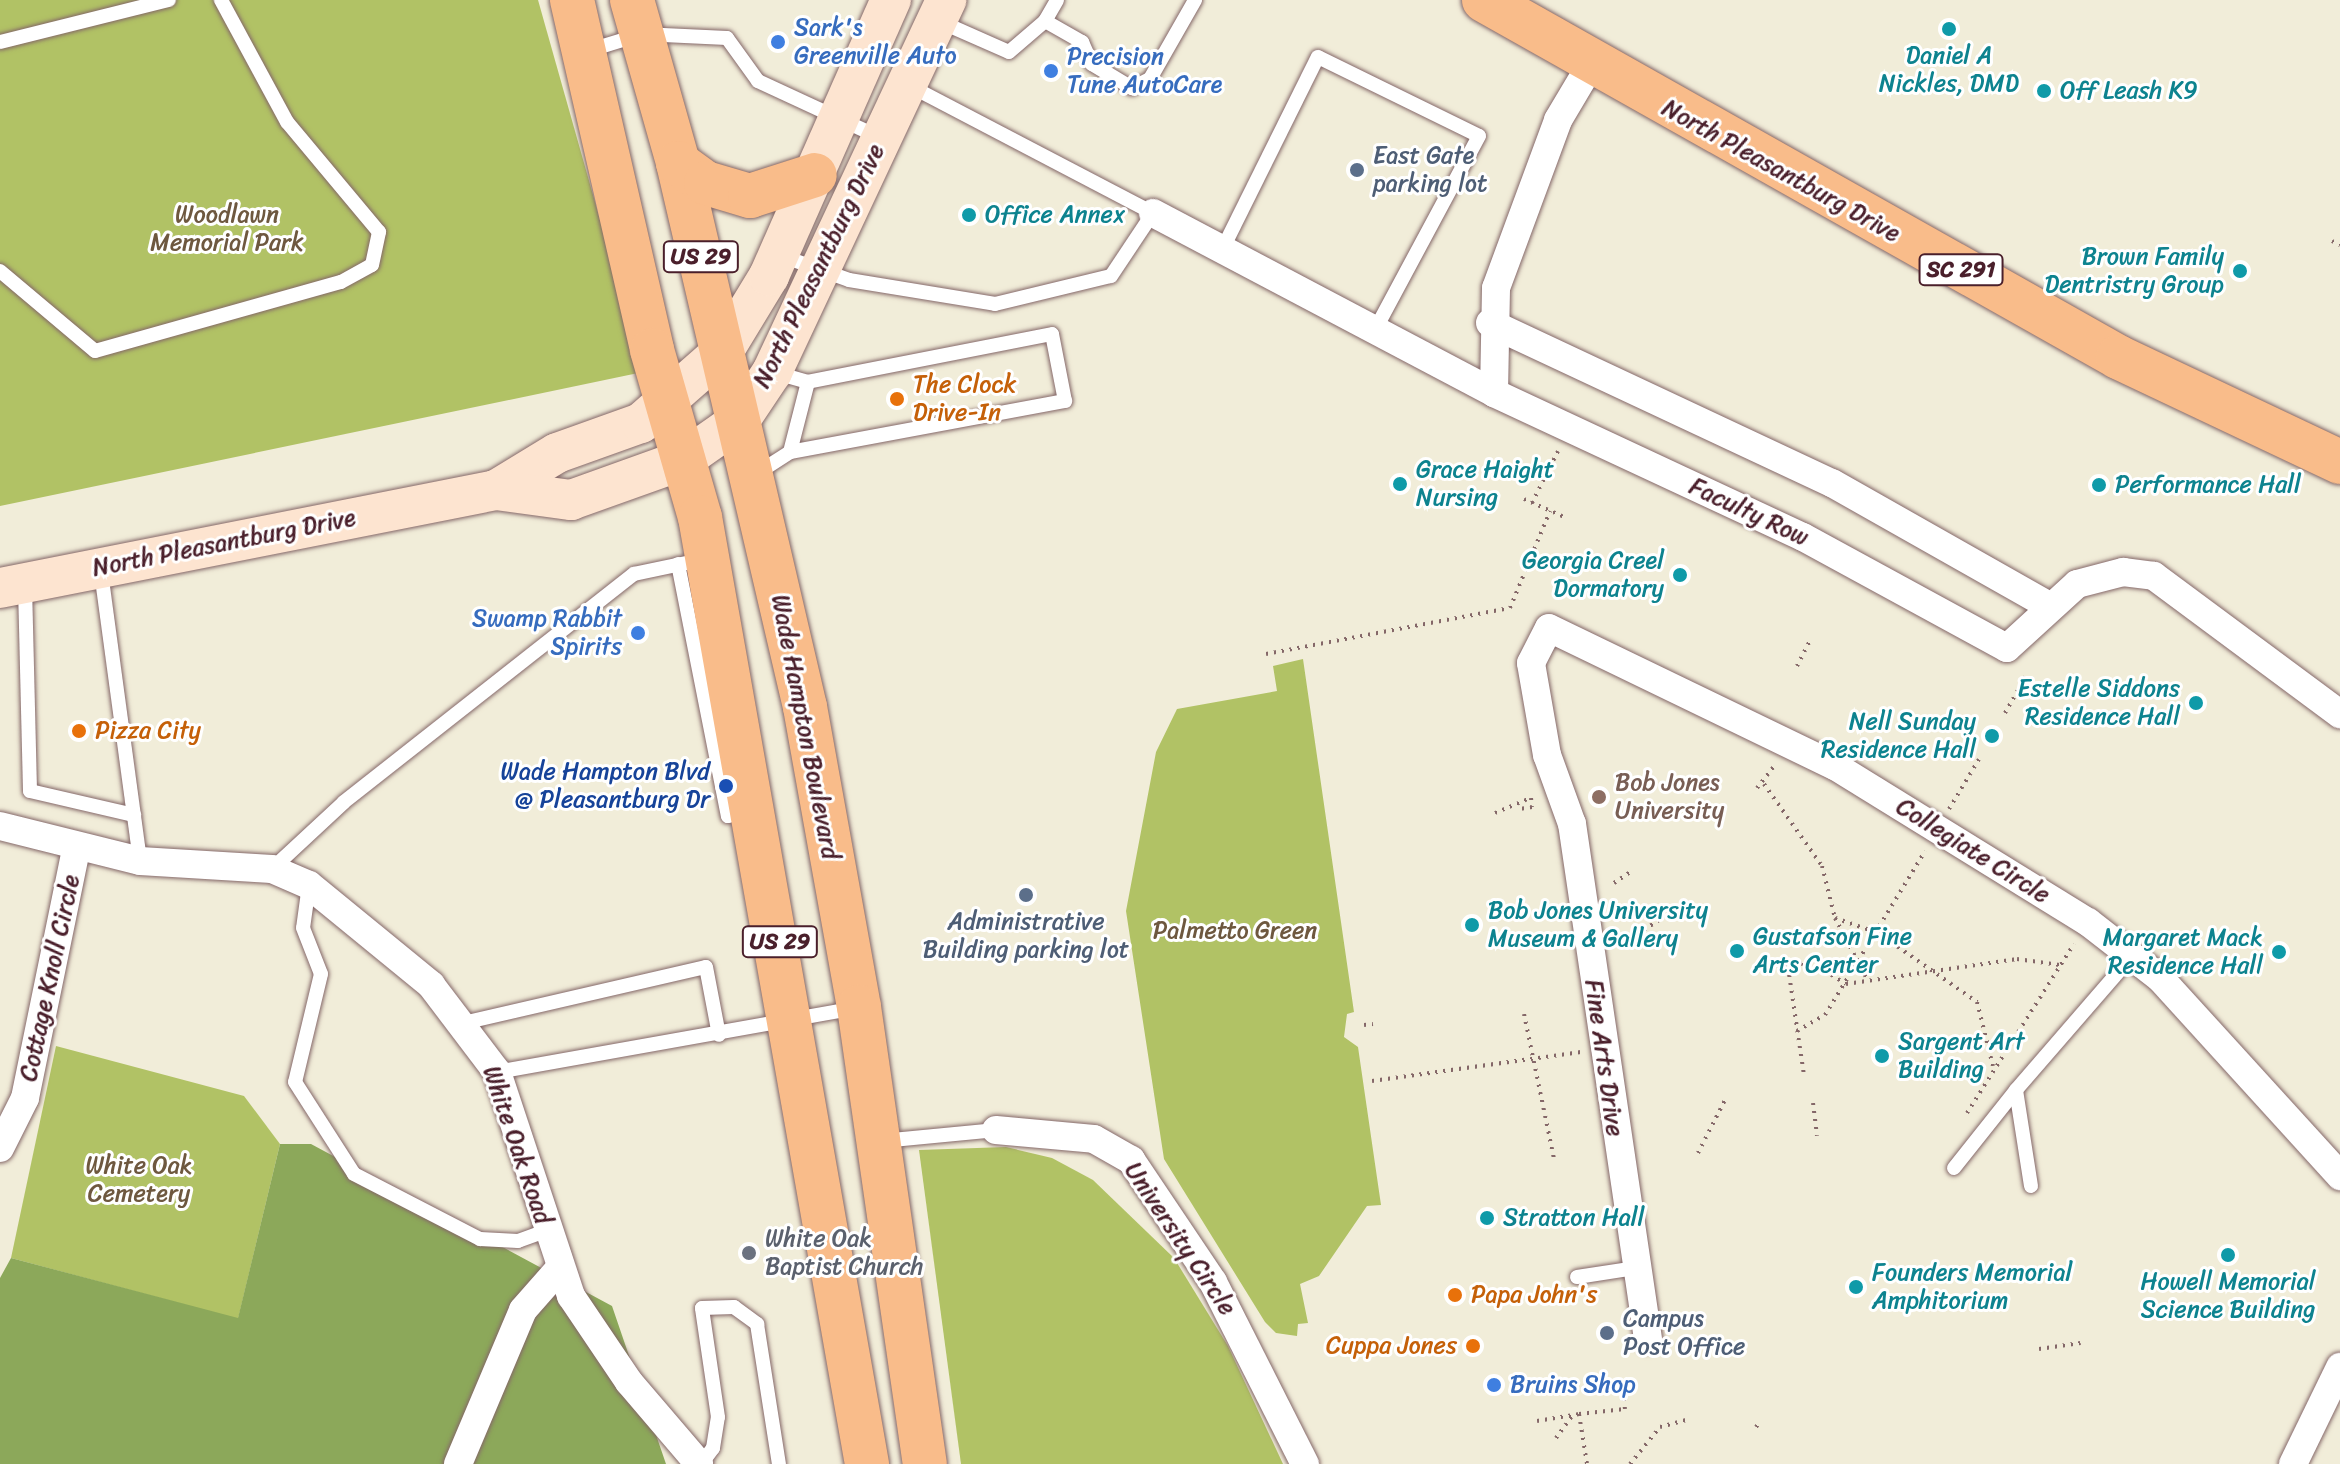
<!DOCTYPE html>
<html>
<head>
<meta charset="utf-8">
<style>
  body { margin:0 }
  #map { position:relative; width:2340px; height:1464px; overflow:hidden; background:#f1edd9; font-family:Sriracha,sans-serif }
  div>[style] { position:absolute }
  [style*='--x'] { left:calc(var(--x)*1px); top:calc(var(--y)*1px); width:calc(var(--w)*1px); rotate:calc(var(--a)*1deg) }
  .green>* { inset:0; background:#b1c265 }
  .forest>* { inset:0; background:#8ca85a }
  .path>* { height:4px; margin-top:-2px; transform-origin:0; background:repeating-linear-gradient(90deg,#846768 0 2px,transparent 0 8px) }
  .roads { filter:drop-shadow(0 0 2px #846768) drop-shadow(0 0 2px #846768) }
  .service>* { height:14px; margin:-7px; padding:0 7px; transform-origin:7px; border-radius:7px; background:#fff }
  .minor>* { height:28px; margin:-14px; padding:0 14px; transform-origin:14px; border-radius:14px; background:#fff }
  .secondary>* { height:40px; margin:-20px; padding:0 20px; transform-origin:20px; border-radius:20px; background:#fde4d0 }
  .primary>* { height:44px; margin:-22px; padding:0 22px; transform-origin:22px; border-radius:22px; background:#f9bc8a }
  .dots>* { width:22px; height:22px; translate:-50% -50%; box-sizing:border-box; border:4px solid #fff; border-radius:50% }
  span { translate:-50% -50%; white-space:nowrap; text-align:center; line-height:1.15; -webkit-text-stroke:6px #fff; paint-order:stroke }
  .shield-label span { padding:2px 6px; background:#fff; border:2px solid; border-radius:6px; -webkit-text-stroke-width:0 }
  .shield-label { font-size:22px; color:#4a1f2b; font-weight:700 }
  .shop-label { font-size:24px; color:#366cbe }
  .left { translate:0 -50%; text-align:left }
  .right { translate:-100% -50%; text-align:right }
  .culture-label { font-size:24px; color:#0d838f }
  .service-label { font-size:24px; color:#4e5e75 }
  .street-label { font-size:24px; color:#4a1f2b }
  .park-label { font-size:24px; color:#6e583f }
  .food-label { font-size:24px; color:#c56008 }
  .transit-label { font-size:24px; color:#164399 }
  .education-label { font-size:24px; color:#785e54 }
  .worship-label { font-size:24px; color:#5b616d }
</style>
</head>
<body>
<div id="map">
  <div class="green">
    <i style="clip-path:polygon(0 0,538px 0,643px 372px,0 506px)"></i>
    <i style="clip-path:polygon(1303px 659px,1354px 1012px,1347px 1014px,1344px 1037px,1358px 1047px,1381px 1205px,1367px 1206px,1319px 1276px,1300px 1284px,1308px 1323px,1298px 1324px,1297px 1336px,1276px 1333px,1265px 1322px,1164px 1159px,1126px 911px,1156px 752px,1177px 709px,1277px 691px,1273px 666px)"></i>
    <i style="clip-path:polygon(56px 1046px,244px 1096px,280px 1144px,238px 1319px,11px 1258px)"></i>
    <i style="clip-path:polygon(1006px 1147px,1052px 1158px,1093px 1180px,1174px 1258px,1228px 1346px,1283px 1464px,961px 1464px,919px 1150px)"></i>
  </div>
  <div class="forest">
    <i style="clip-path:polygon(280px 1144px,311px 1144px,612px 1306px,666px 1464px,0 1464px,0 1278px,11px 1258px,238px 1318px)"></i>
  </div>
  <div class="path">
    <i style="--x:2332;--y:241;--w:9;--a:27"></i>
    <i style="--x:1524;--y:499;--w:44;--a:24.2"></i>
    <i style="--x:1532;--y:503;--w:58;--a:-63.4"></i>
    <i style="--x:1266;--y:654;--w:248;--a:-10.7"></i>
    <i style="--x:1510;--y:608;--w:105;--a:-67.6"></i>
    <i style="--x:1797;--y:666;--w:28;--a:-63"></i>
    <i style="--x:2005;--y:713;--w:43;--a:-60.4"></i>
    <i style="--x:1764;--y:784;--w:100;--a:54.7"></i>
    <i style="--x:1822;--y:866;--w:54;--a:76"></i>
    <i style="--x:1835;--y:918;--w:71;--a:62.4"></i>
    <i style="--x:1757;--y:788;--w:28;--a:-52"></i>
    <i style="--x:1949;--y:809;--w:58;--a:-59"></i>
    <i style="--x:1495;--y:813;--w:39;--a:-23"></i>
    <i style="--x:1531;--y:798;--w:9;--a:84"></i>
    <i style="--x:1532;--y:807;--w:13;--a:171"></i>
    <i style="--x:1614;--y:883;--w:22;--a:-34"></i>
    <i style="--x:1835;--y:918;--w:46;--a:19.2"></i>
    <i style="--x:1878;--y:933;--w:121;--a:34.9"></i>
    <i style="--x:1977;--y:1002;--w:66;--a:76"></i>
    <i style="--x:1624;--y:943;--w:45;--a:-33.3"></i>
    <i style="--x:1788;--y:967;--w:110;--a:81.6"></i>
    <i style="--x:1777;--y:968;--w:35;--a:-10"></i>
    <i style="--x:1811;--y:962;--w:41;--a:32.2"></i>
    <i style="--x:1846;--y:984;--w:173;--a:-8.3"></i>
    <i style="--x:2017;--y:959;--w:43;--a:7.9"></i>
    <i style="--x:1524;--y:1014;--w:148;--a:78.3"></i>
    <i style="--x:1364;--y:1025;--w:9;--a:-6"></i>
    <i style="--x:1797;--y:1031;--w:32;--a:-30"></i>
    <i style="--x:1825;--y:1015;--w:192;--a:-58.6"></i>
    <i style="--x:1372;--y:1081;--w:211;--a:-7.9"></i>
    <i style="--x:1813;--y:1103;--w:33;--a:83"></i>
    <i style="--x:1967;--y:1113;--w:200;--a:-57.7"></i>
    <i style="--x:1698;--y:1153;--w:59;--a:-63"></i>
    <i style="--x:2039;--y:1349;--w:42;--a:-8.1"></i>
    <i style="--x:1579;--y:1414;--w:46;--a:-6.2"></i>
    <i style="--x:1625;--y:1409;--w:29;--a:-98"></i>
    <i style="--x:1537;--y:1421;--w:43;--a:-9.5"></i>
    <i style="--x:1579;--y:1414;--w:51;--a:80.9"></i>
    <i style="--x:1756;--y:1427;--w:5;--a:-53"></i>
    <i style="--x:1556;--y:1438;--w:29;--a:-54"></i>
    <i style="--x:1630;--y:1464;--w:48;--a:-51"></i>
    <i style="--x:1660;--y:1427;--w:28;--a:-15"></i>
  </div>
  <div class="roads">
    <div class="service">
      <i style="--x:1045;--y:21;--w:24;--a:-60"></i>
      <i style="--x:941;--y:22;--w:74;--a:23.8"></i>
      <i style="--x:1009;--y:52;--w:48;--a:-40.7"></i>
      <i style="--x:1045;--y:21;--w:43;--a:29.6"></i>
      <i style="--x:1082;--y:42;--w:24;--a:66"></i>
      <i style="--x:1092;--y:64;--w:47;--a:31"></i>
      <i style="--x:1132;--y:88;--w:20;--a:-27"></i>
      <i style="--x:1150;--y:79;--w:91;--a:-60.3"></i>
      <i style="--x:0;--y:42;--w:174;--a:-14"></i>
      <i style="--x:587;--y:51;--w:58;--a:-17.2"></i>
      <i style="--x:642;--y:34;--w:85;--a:2.7"></i>
      <i style="--x:727;--y:38;--w:53;--a:54.2"></i>
      <i style="--x:758;--y:81;--w:136;--a:24.9"></i>
      <i style="--x:1223;--y:248;--w:213;--a:-63.6"></i>
      <i style="--x:1318;--y:57;--w:179;--a:26.1"></i>
      <i style="--x:1479;--y:136;--w:216;--a:118.2"></i>
      <i style="--x:782;--y:256;--w:71;--a:19.7"></i>
      <i style="--x:849;--y:280;--w:148;--a:9.3"></i>
      <i style="--x:995;--y:304;--w:119;--a:-13.6"></i>
      <i style="--x:1111;--y:276;--w:76;--a:-56.3"></i>
      <i style="--x:1153;--y:213;--w:276;--a:-152.4"></i>
      <i style="--x:0;--y:271;--w:124;--a:40.1"></i>
      <i style="--x:95;--y:351;--w:255;--a:-15.7"></i>
      <i style="--x:341;--y:282;--w:35;--a:-29"></i>
      <i style="--x:372;--y:265;--w:34;--a:-78"></i>
      <i style="--x:379;--y:232;--w:143;--a:-129.9"></i>
      <i style="--x:287;--y:122;--w:139;--a:-118.4"></i>
      <i style="--x:790;--y:452;--w:72;--a:-75.6"></i>
      <i style="--x:756;--y:474;--w:40;--a:-32.9"></i>
      <i style="--x:790;--y:452;--w:280;--a:-10.5"></i>
      <i style="--x:1065;--y:401;--w:68;--a:-101"></i>
      <i style="--x:1052;--y:334;--w:249;--a:168.9"></i>
      <i style="--x:808;--y:382;--w:33;--a:-164"></i>
      <i style="--x:678;--y:564;--w:257;--a:78.8"></i>
      <i style="--x:728;--y:816;--w:18;--a:-13"></i>
      <i style="--x:101;--y:572;--w:292;--a:82.3"></i>
      <i style="--x:25;--y:586;--w:205;--a:88.6"></i>
      <i style="--x:30;--y:791;--w:107;--a:13"></i>
      <i style="--x:272;--y:869;--w:98;--a:-42.9"></i>
      <i style="--x:344;--y:802;--w:369;--a:-38.2"></i>
      <i style="--x:634;--y:574;--w:73;--a:-11.9"></i>
      <i style="--x:309;--y:885;--w:43;--a:97.9"></i>
      <i style="--x:303;--y:928;--w:49;--a:68.6"></i>
      <i style="--x:321;--y:974;--w:111;--a:103.5"></i>
      <i style="--x:295;--y:1082;--w:109;--a:57.3"></i>
      <i style="--x:354;--y:1174;--w:142;--a:27.3"></i>
      <i style="--x:480;--y:1239;--w:38;--a:3"></i>
      <i style="--x:518;--y:1241;--w:30;--a:-20"></i>
      <i style="--x:463;--y:1023;--w:249;--a:-13"></i>
      <i style="--x:706;--y:967;--w:69;--a:79.2"></i>
      <i style="--x:497;--y:1072;--w:364;--a:-10.1"></i>
      <i style="--x:882;--y:1141;--w:115;--a:-5.5"></i>
      <i style="--x:1954;--y:1168;--w:100;--a:-51.5"></i>
      <i style="--x:2031;--y:1186;--w:97;--a:-98.9"></i>
      <i style="--x:2016;--y:1090;--w:179;--a:-49.1"></i>
      <i style="--x:1577;--y:1277;--w:60;--a:-8.7"></i>
      <i style="--x:701;--y:1464;--w:20;--a:-53"></i>
      <i style="--x:713;--y:1448;--w:31;--a:-81"></i>
      <i style="--x:718;--y:1417;--w:110;--a:-98.4"></i>
      <i style="--x:702;--y:1308;--w:32;--a:-2"></i>
      <i style="--x:734;--y:1307;--w:29;--a:36"></i>
      <i style="--x:757;--y:1324;--w:142;--a:81.1"></i>
    </div>
    <div class="minor">
      <i style="--x:1153;--y:213;--w:386;--a:27.8"></i>
      <i style="--x:1494;--y:393;--w:341;--a:25"></i>
      <i style="--x:1803;--y:537;--w:232;--a:28.6"></i>
      <i style="--x:2007;--y:648;--w:95;--a:-42.4"></i>
      <i style="--x:2077;--y:584;--w:48;--a:-14.6"></i>
      <i style="--x:2123;--y:572;--w:31;--a:7"></i>
      <i style="--x:2154;--y:576;--w:232;--a:36.6"></i>
      <i style="--x:1490;--y:323;--w:378;--a:25.1"></i>
      <i style="--x:1832;--y:483;--w:249;--a:29.5"></i>
      <i style="--x:1494;--y:393;--w:105;--a:-88.9"></i>
      <i style="--x:1496;--y:288;--w:179;--a:-69.7"></i>
      <i style="--x:1558;--y:120;--w:63;--a:-59.3"></i>
      <i style="--x:0;--y:826;--w:144;--a:14"></i>
      <i style="--x:140;--y:861;--w:132;--a:3.5"></i>
      <i style="--x:272;--y:869;--w:40;--a:23.4"></i>
      <i style="--x:309;--y:885;--w:158;--a:39.3"></i>
      <i style="--x:431;--y:985;--w:109;--a:52.8"></i>
      <i style="--x:497;--y:1072;--w:236;--a:71.7"></i>
      <i style="--x:571;--y:1296;--w:104;--a:56"></i>
      <i style="--x:629;--y:1382;--w:108;--a:49.5"></i>
      <i style="--x:996;--y:1130;--w:98;--a:5.2"></i>
      <i style="--x:1094;--y:1139;--w:43;--a:29.6"></i>
      <i style="--x:1131;--y:1160;--w:147;--a:56.1"></i>
      <i style="--x:1213;--y:1282;--w:204;--a:63.2"></i>
      <i style="--x:0;--y:1148;--w:56;--a:-63.4"></i>
      <i style="--x:25;--y:1098;--w:254;--a:-78.4"></i>
      <i style="--x:1648;--y:1339;--w:521;--a:-98.39"></i>
      <i style="--x:1572;--y:824;--w:73;--a:-109.9"></i>
      <i style="--x:1547;--y:755;--w:93;--a:-99.9"></i>
      <i style="--x:1531;--y:663;--w:39;--a:-63"></i>
      <i style="--x:1549;--y:628;--w:318;--a:25.8"></i>
      <i style="--x:1835;--y:766;--w:297;--a:31.7"></i>
      <i style="--x:2088;--y:922;--w:91;--a:37.9"></i>
      <i style="--x:2160;--y:978;--w:268;--a:47.7"></i>
      <i style="--x:458;--y:1464;--w:167;--a:-67.1"></i>
      <i style="--x:523;--y:1310;--w:55;--a:-48.7"></i>
      <i style="--x:2293;--y:1464;--w:108;--a:-64.1"></i>
    </div>
    <div class="secondary">
      <i style="--x:496;--y:490;--w:71;--a:-31.2"></i>
      <i style="--x:557;--y:453;--w:89;--a:-19.7"></i>
      <i style="--x:641;--y:423;--w:111;--a:-41.3"></i>
      <i style="--x:724;--y:350;--w:87;--a:-58.7"></i>
      <i style="--x:769;--y:276;--w:302;--a:-66.2"></i>
      <i style="--x:0;--y:588;--w:506;--a:-11.18"></i>
      <i style="--x:496;--y:490;--w:76;--a:7.6"></i>
      <i style="--x:571;--y:500;--w:119;--a:-19.7"></i>
      <i style="--x:683;--y:460;--w:70;--a:-35.1"></i>
      <i style="--x:740;--y:420;--w:58;--a:-56.3"></i>
      <i style="--x:772;--y:372;--w:411;--a:-64.9"></i>
    </div>
    <div class="primary">
      <i style="--x:572;--y:0;--w:359;--a:77.1"></i>
      <i style="--x:652;--y:350;--w:174;--a:74"></i>
      <i style="--x:700;--y:517;--w:962;--a:80"></i>
      <i style="--x:632;--y:0;--w:169;--a:74.2"></i>
      <i style="--x:678;--y:163;--w:559;--a:76.86"></i>
      <i style="--x:805;--y:707;--w:305;--a:79.8"></i>
      <i style="--x:859;--y:1007;--w:462;--a:81.8"></i>
      <i style="--x:1484;--y:0;--w:728;--a:29.38"></i>
      <i style="--x:2118;--y:357;--w:246;--a:25.3"></i>
      <i style="--x:678;--y:163;--w:34;--a:36"></i>
      <i style="--x:706;--y:183;--w:46;--a:16.5"></i>
      <i style="--x:750;--y:196;--w:68;--a:-17.9"></i>
    </div>
  </div>
  <div class="dots">
    <i style="left:1949px;top:29px;background:#0f9aa8"></i>
    <i style="left:778px;top:42px;background:#3f7fe0"></i>
    <i style="left:1051px;top:71px;background:#3f7fe0"></i>
    <i style="left:2044px;top:91px;background:#0f9aa8"></i>
    <i style="left:1357px;top:170px;background:#5c6f8a"></i>
    <i style="left:969px;top:215px;background:#0f9aa8"></i>
    <i style="left:2240px;top:271px;background:#0f9aa8"></i>
    <i style="left:897px;top:399px;background:#e8710a"></i>
    <i style="left:1400px;top:484px;background:#0f9aa8"></i>
    <i style="left:2099px;top:485px;background:#0f9aa8"></i>
    <i style="left:1680px;top:575px;background:#0f9aa8"></i>
    <i style="left:638px;top:633px;background:#3f7fe0"></i>
    <i style="left:2196px;top:703px;background:#0f9aa8"></i>
    <i style="left:79px;top:731px;background:#e8710a"></i>
    <i style="left:1992px;top:736px;background:#0f9aa8"></i>
    <i style="left:726px;top:786px;background:#1a4fb4"></i>
    <i style="left:1599px;top:797px;background:#8d6e63"></i>
    <i style="left:1026px;top:895px;background:#5c6f8a"></i>
    <i style="left:1472px;top:925px;background:#0f9aa8"></i>
    <i style="left:1737px;top:951px;background:#0f9aa8"></i>
    <i style="left:2279px;top:952px;background:#0f9aa8"></i>
    <i style="left:1882px;top:1056px;background:#0f9aa8"></i>
    <i style="left:1487px;top:1218px;background:#0f9aa8"></i>
    <i style="left:749px;top:1253px;background:#6b7280"></i>
    <i style="left:2228px;top:1255px;background:#0f9aa8"></i>
    <i style="left:1856px;top:1287px;background:#0f9aa8"></i>
    <i style="left:1455px;top:1295px;background:#e8710a"></i>
    <i style="left:1607px;top:1333px;background:#5c6f8a"></i>
    <i style="left:1473px;top:1346px;background:#e8710a"></i>
    <i style="left:1494px;top:1385px;background:#3f7fe0"></i>
  </div>
  <div class="shield-label">
    <span style="left:701px;top:257px">US 29</span>
    <span style="left:1961px;top:270px">SC 291</span>
    <span style="left:780px;top:942px">US 29</span>
  </div>
  <div class="shop-label">
    <span class="left" style="left:794px;top:42px">Sark's<br>Greenville Auto</span>
    <span class="left" style="left:1067px;top:71px">Precision<br>Tune AutoCare</span>
    <span class="right" style="left:622px;top:633px">Swamp Rabbit<br>Spirits</span>
    <span class="left" style="left:1510px;top:1385px">Bruins Shop</span>
  </div>
  <div class="culture-label">
    <span style="left:1949px;top:70px">Daniel A<br>Nickles, DMD</span>
    <span class="left" style="left:2060px;top:91px">Off Leash K9</span>
    <span class="left" style="left:985px;top:215px">Office Annex</span>
    <span class="right" style="left:2224px;top:271px">Brown Family<br>Dentristry Group</span>
    <span class="left" style="left:1416px;top:484px">Grace Haight<br>Nursing</span>
    <span class="left" style="left:2115px;top:485px">Performance Hall</span>
    <span class="right" style="left:1664px;top:575px">Georgia Creel<br>Dormatory</span>
    <span class="right" style="left:2180px;top:703px">Estelle Siddons<br>Residence Hall</span>
    <span class="right" style="left:1976px;top:736px">Nell Sunday<br>Residence Hall</span>
    <span class="left" style="left:1488px;top:925px">Bob Jones University<br>Museum &amp; Gallery</span>
    <span class="left" style="left:1753px;top:951px">Gustafson Fine<br>Arts Center</span>
    <span class="right" style="left:2263px;top:952px">Margaret Mack<br>Residence Hall</span>
    <span class="left" style="left:1898px;top:1056px">Sargent Art<br>Building</span>
    <span class="left" style="left:1503px;top:1218px">Stratton Hall</span>
    <span class="left" style="left:1872px;top:1287px">Founders Memorial<br>Amphitorium</span>
    <span style="left:2228px;top:1296px">Howell Memorial<br>Science Building</span>
  </div>
  <div class="service-label">
    <span class="left" style="left:1373px;top:170px">East Gate<br>parking lot</span>
    <span style="left:1026px;top:936px">Administrative<br>Building parking lot</span>
    <span class="left" style="left:1623px;top:1333px">Campus<br>Post Office</span>
  </div>
  <div class="street-label">
    <span style="left:1781px;top:171px;rotate:29deg">North Pleasantburg Drive</span>
    <span style="left:819px;top:266px;rotate:-64deg">North Pleasantburg Drive</span>
    <span style="left:1749px;top:512px;rotate:25deg">Faculty Row</span>
    <span style="left:224px;top:543px;rotate:-11deg">North Pleasantburg Drive</span>
    <span style="left:805px;top:727px;rotate:79deg">Wade Hampton Boulevard</span>
    <span style="left:1973px;top:851px;rotate:32deg">Collegiate Circle</span>
    <span style="left:50px;top:978px;rotate:-78deg">Cottage Knoll Circle</span>
    <span style="left:1604px;top:1058px;rotate:82deg">Fine Arts Drive</span>
    <span style="left:517px;top:1145px;rotate:71deg">White Oak Road</span>
    <span style="left:1180px;top:1239px;rotate:56deg">University Circle</span>
  </div>
  <div class="park-label">
    <span style="left:227px;top:229px">Woodlawn<br>Memorial Park</span>
    <span style="left:1235px;top:931px">Palmetto Green</span>
    <span style="left:139px;top:1180px">White Oak<br>Cemetery</span>
  </div>
  <div class="food-label">
    <span class="left" style="left:913px;top:399px">The Clock<br>Drive-In</span>
    <span class="left" style="left:95px;top:731px">Pizza City</span>
    <span class="left" style="left:1471px;top:1295px">Papa John's</span>
    <span class="right" style="left:1457px;top:1346px">Cuppa Jones</span>
  </div>
  <div class="transit-label">
    <span class="right" style="left:710px;top:786px">Wade Hampton Blvd<br>@ Pleasantburg Dr</span>
  </div>
  <div class="education-label">
    <span class="left" style="left:1615px;top:797px">Bob Jones<br>University</span>
  </div>
  <div class="worship-label">
    <span class="left" style="left:765px;top:1253px">White Oak<br>Baptist Church</span>
  </div>
</div>
</body>
</html>
